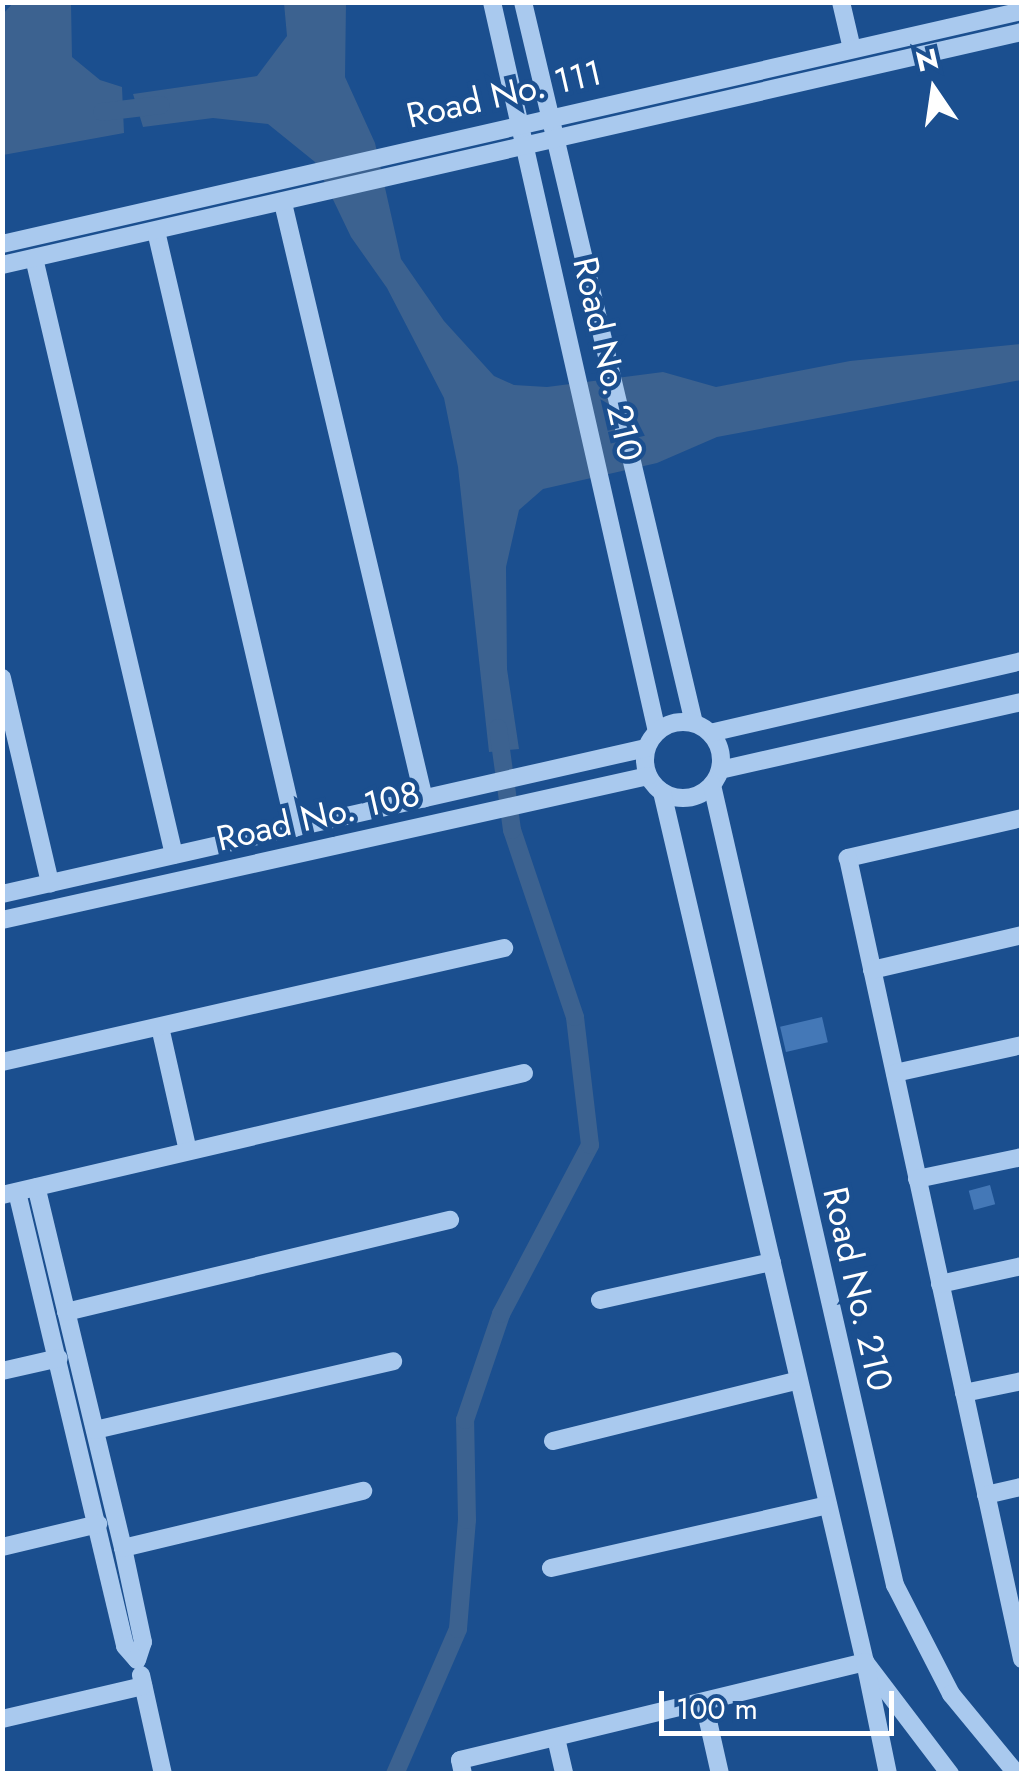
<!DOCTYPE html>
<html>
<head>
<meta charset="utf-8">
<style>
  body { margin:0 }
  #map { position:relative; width:1024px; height:1776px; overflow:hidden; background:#1b4f8f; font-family:Jost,sans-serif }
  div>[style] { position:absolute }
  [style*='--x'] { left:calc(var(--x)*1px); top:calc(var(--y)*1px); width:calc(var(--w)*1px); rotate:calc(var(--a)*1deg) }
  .water>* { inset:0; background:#3c6290 }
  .canal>* { height:18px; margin:-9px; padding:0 9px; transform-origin:9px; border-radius:9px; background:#3c6290 }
  .building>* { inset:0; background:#4478b7; transform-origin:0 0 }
  .minor>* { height:18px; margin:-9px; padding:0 9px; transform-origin:9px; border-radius:9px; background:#a9c9ee }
  .minor>.ring { margin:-9px; padding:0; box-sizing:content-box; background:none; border:18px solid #a9c9ee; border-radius:50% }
  span { translate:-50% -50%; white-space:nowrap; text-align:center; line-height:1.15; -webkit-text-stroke:9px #1b4f8f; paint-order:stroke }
  .street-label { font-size:35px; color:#fff }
  .frame { position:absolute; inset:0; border:5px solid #fff; pointer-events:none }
  .north { position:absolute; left:884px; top:40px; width:100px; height:100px; -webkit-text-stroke:8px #1b4f8f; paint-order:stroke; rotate:347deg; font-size:28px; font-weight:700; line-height:40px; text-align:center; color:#fff }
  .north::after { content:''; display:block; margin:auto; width:35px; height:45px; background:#fff; clip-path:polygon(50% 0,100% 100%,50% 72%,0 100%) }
  .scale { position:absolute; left:659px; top:1691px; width:235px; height:45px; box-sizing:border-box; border:5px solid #fff; border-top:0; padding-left:12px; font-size:30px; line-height:35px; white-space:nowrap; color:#fff; -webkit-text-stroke:8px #1b4f8f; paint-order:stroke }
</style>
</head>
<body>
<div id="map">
  <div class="water">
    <i style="clip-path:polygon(13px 3px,71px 3px,72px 57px,100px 80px,122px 87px,124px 133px,3px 155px,3px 14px)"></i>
    <i style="clip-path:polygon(284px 3px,346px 3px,345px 77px,375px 143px,401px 259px,444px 321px,494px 376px,514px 385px,547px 387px,663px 372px,716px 387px,850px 361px,1021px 344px,1021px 380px,717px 437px,657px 463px,543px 489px,519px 510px,506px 567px,507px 669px,519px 749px,489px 752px,458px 467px,444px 398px,387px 288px,351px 237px,315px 162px,268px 124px,213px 118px,143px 127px,133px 94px,257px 76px,287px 36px)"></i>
  </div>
  <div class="canal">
    <i style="--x:102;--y:112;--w:59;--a:-6.8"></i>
    <i style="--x:395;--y:1774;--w:158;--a:-66.5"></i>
    <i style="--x:458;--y:1629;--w:109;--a:-85.3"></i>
    <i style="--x:467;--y:1520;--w:100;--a:-91.1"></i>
    <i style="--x:465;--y:1420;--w:112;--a:-71.2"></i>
    <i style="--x:501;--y:1314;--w:191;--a:-62.2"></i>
    <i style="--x:590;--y:1145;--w:129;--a:-96.7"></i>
    <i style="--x:575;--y:1017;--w:197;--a:-108.6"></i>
    <i style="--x:512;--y:830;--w:103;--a:-97.8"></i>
  </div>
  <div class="building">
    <i style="left:822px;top:1017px;width:26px;height:43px;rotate:77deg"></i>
    <i style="left:990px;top:1185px;width:20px;height:22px;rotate:75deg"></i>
  </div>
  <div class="minor">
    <i style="--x:492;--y:2;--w:748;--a:77.26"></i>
    <i style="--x:523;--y:2;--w:741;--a:76.66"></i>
    <i style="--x:841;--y:2;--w:48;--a:76.8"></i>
    <i style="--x:283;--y:203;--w:612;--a:76.69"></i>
    <i style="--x:156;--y:231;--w:613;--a:76.89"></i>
    <i style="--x:2;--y:244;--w:1046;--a:-12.87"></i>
    <i style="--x:34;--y:258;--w:613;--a:76.8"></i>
    <i style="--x:2;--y:265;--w:1046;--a:-12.87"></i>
    <i style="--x:2;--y:678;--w:211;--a:76.8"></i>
    <i class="ring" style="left:645px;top:722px;width:58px;height:58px"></i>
    <i style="--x:710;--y:733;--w:320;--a:-13"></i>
    <i style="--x:720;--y:770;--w:310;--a:-12.7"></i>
    <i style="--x:712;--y:785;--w:821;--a:77.12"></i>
    <i style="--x:895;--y:1585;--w:123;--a:62.8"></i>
    <i style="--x:951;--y:1694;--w:104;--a:50.5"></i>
    <i style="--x:662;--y:792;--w:893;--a:76.87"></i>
    <i style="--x:865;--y:1662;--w:141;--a:52.8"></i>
    <i style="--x:1022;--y:818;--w:179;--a:167.1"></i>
    <i style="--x:848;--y:858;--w:820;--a:77.74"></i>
    <i style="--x:2;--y:894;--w:660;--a:-12.77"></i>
    <i style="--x:2;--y:920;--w:662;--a:-12.57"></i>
    <i style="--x:872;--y:970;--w:154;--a:-13.1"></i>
    <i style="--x:160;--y:1027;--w:127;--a:77.3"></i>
    <i style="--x:2;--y:1062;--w:515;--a:-12.79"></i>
    <i style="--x:895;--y:1073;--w:130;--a:-12.4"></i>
    <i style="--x:917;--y:1179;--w:107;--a:-11.8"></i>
    <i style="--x:17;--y:1192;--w:467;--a:76.6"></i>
    <i style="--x:125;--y:1646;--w:18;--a:49"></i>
    <i style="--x:137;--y:1660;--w:19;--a:-72"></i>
    <i style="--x:143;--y:1642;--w:96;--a:-102"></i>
    <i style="--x:123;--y:1548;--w:371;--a:-103.5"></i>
    <i style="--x:2;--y:1195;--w:536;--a:-13.15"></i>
    <i style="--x:940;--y:1284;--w:84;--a:-12.4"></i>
    <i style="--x:600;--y:1300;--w:176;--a:-12.5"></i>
    <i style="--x:66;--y:1312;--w:395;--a:-13.5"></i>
    <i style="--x:2;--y:1371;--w:58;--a:-12.8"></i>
    <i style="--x:964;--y:1393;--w:59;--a:-11.7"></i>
    <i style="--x:95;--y:1430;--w:306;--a:-13"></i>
    <i style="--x:553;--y:1441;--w:253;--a:-13.9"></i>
    <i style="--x:986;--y:1495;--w:37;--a:-13"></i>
    <i style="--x:2;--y:1547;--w:99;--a:-13.5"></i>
    <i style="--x:123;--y:1548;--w:247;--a:-13.4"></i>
    <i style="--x:551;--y:1568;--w:284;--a:-12.8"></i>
    <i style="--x:141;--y:1675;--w:101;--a:77.5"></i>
    <i style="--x:704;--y:1703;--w:73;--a:77.3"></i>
    <i style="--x:2;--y:1719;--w:145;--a:-13.2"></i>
    <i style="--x:556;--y:1738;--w:37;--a:77"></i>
    <i style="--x:463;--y:1774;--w:14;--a:-102"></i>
    <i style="--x:460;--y:1760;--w:417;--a:-13.6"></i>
    <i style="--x:865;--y:1662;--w:114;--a:78.4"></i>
  </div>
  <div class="street-label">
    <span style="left:504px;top:94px;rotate:-13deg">Road No. 111</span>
    <span style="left:608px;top:359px;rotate:77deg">Road No. 210</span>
    <span style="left:318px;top:816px;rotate:-13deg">Road No. 108</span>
    <span style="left:858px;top:1289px;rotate:77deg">Road No. 210</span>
  </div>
  <div class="frame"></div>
  <div class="north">N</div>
  <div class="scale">100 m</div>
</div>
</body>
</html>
